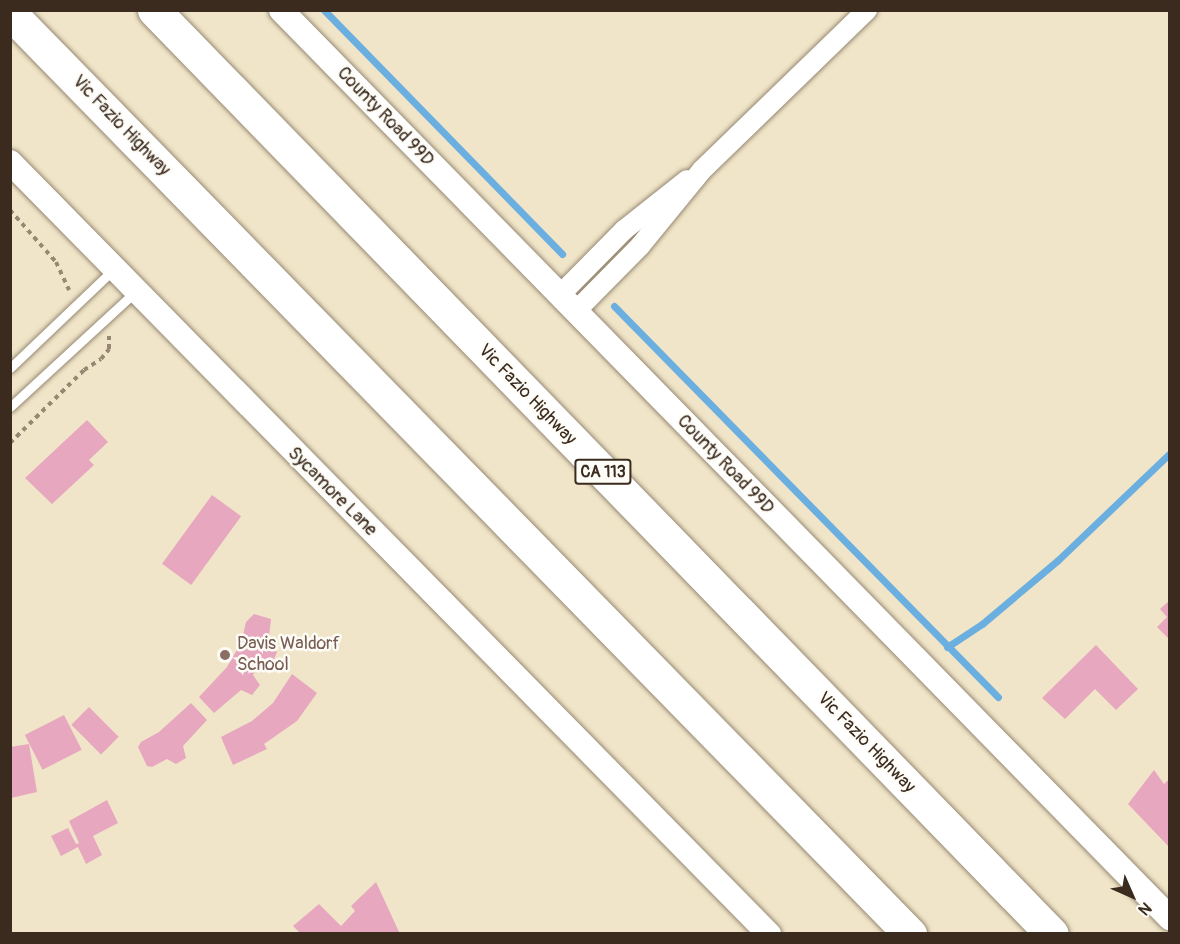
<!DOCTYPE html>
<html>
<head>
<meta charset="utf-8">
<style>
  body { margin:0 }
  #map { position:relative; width:1180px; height:944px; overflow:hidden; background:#f0e5c8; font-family:Pangolin,sans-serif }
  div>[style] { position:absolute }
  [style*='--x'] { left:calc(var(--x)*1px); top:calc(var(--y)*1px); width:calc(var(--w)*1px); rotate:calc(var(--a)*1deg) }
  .stream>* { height:7px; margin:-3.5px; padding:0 3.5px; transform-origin:3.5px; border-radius:3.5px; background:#6bafe0 }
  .building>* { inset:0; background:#e7a7bf; transform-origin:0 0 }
  .path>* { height:4px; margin-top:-2px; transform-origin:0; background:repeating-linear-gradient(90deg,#968873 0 4.5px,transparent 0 9px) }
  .roads { filter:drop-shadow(0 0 2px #968873) drop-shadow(0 0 2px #968873) }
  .service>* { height:9px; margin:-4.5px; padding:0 4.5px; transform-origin:4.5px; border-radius:4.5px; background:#fff }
  .minor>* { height:20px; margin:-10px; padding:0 10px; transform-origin:10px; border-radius:10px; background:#fff }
  .tertiary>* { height:24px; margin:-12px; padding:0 12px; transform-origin:12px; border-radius:12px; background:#fff }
  .motorway>* { height:33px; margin:-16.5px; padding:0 16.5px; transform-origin:16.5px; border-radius:16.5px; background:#fff }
  .dots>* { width:16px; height:16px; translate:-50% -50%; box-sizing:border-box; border:3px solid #fdfcf7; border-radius:50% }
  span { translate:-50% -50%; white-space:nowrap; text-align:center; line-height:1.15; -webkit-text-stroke:5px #fdfcf7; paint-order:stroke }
  .shield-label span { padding:2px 4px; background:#fdfcf7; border:2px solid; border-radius:4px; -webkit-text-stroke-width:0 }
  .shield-label { font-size:16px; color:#3b2a1e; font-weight:700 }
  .street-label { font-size:18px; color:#3b2a1e }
  .education-label { font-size:18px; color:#785e54 }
  .left { translate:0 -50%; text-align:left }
  .frame { position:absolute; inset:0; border:12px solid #3b2a1e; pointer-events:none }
  .north { position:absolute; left:1102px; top:866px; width:60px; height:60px; -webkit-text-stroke:4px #fdfcf7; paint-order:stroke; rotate:135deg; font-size:16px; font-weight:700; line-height:24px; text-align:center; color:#3b2a1e }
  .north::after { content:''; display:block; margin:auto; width:21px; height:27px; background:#3b2a1e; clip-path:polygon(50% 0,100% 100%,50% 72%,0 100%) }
</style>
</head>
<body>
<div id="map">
  <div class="stream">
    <i style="--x:324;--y:10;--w:341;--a:45.7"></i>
    <i style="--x:614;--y:306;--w:548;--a:45.52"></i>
    <i style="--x:947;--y:647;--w:42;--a:-33.3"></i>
    <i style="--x:982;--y:624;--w:99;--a:-40.1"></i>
    <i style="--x:1058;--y:560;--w:155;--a:-43.7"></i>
  </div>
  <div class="building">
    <i style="clip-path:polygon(87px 420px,108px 442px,89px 460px,94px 465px,52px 504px,25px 478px)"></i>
    <i style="left:212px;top:495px;width:36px;height:85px;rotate:36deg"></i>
    <i style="clip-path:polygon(1170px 600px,1170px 640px,1157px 627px,1167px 617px,1160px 609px)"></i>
    <i style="clip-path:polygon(254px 614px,271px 619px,268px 645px,277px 652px,272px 664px,260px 663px,253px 675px,260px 685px,252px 695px,241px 690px,214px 713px,199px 697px,227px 667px,241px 643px,246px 622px)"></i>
    <i style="clip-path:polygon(1096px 645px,1138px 689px,1116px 710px,1095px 689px,1065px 719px,1042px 698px)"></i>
    <i style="clip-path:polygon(292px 674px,317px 693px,297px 721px,264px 744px,267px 749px,233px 765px,221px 737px,252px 721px,273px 703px)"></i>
    <i style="clip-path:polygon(191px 703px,207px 720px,183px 746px,186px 758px,176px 764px,167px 759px,152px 767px,147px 766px,138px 747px,141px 742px,159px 732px)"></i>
    <i style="left:89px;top:707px;width:42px;height:25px;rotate:45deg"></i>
    <i style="left:64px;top:715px;width:39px;height:44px;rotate:63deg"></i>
    <i style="clip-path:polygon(29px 744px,37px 792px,11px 798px,10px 747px)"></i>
    <i style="clip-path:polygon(1154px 770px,1164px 784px,1170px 778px,1170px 848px,1128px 804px)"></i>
    <i style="clip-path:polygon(107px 800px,118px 823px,93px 836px,102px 855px,86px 864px,78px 847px,61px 856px,51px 836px,68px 828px,76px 844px,79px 843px,69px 821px)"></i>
    <i style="clip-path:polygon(376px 882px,400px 934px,301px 934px,293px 926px,319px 904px,341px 926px,355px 911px,351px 906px)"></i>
  </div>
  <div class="path">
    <i style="--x:10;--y:210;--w:69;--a:48.5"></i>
    <i style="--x:56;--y:262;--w:31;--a:65"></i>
    <i style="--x:10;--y:443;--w:104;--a:-44.6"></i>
    <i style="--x:84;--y:370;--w:20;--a:-33"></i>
    <i style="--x:101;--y:359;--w:13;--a:-51"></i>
    <i style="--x:109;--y:349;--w:13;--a:-90"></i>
  </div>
  <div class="roads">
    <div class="service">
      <i style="--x:10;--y:368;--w:142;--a:-43.6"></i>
      <i style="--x:10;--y:407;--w:170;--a:-42.6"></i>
    </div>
    <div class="minor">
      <i style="--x:559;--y:296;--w:93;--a:-45.4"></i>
      <i style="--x:624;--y:230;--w:80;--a:-38.4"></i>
      <i style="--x:575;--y:312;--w:93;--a:-45.4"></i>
      <i style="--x:640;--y:246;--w:98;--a:-50.8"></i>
      <i style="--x:702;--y:170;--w:230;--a:-44.1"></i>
    </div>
    <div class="tertiary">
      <i style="--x:281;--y:10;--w:1271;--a:45.61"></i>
      <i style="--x:10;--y:162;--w:1083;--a:45.49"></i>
    </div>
    <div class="motorway">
      <i style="--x:154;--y:10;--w:1288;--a:45.82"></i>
      <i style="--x:10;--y:13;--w:1288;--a:45.66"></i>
    </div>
  </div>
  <div class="dots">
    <i style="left:225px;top:655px;background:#8d6e63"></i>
  </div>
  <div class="shield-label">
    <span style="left:603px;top:472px">CA 113</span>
  </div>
  <div class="street-label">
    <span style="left:385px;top:117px;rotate:46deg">County Road 99D</span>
    <span style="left:121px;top:126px;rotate:46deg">Vic Fazio Highway</span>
    <span style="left:527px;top:395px;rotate:46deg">Vic Fazio Highway</span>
    <span style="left:725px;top:465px;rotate:46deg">County Road 99D</span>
    <span style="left:332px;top:492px;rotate:45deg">Sycamore Lane</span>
    <span style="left:866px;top:743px;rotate:46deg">Vic Fazio Highway</span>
  </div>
  <div class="education-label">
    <span class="left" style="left:237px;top:655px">Davis Waldorf<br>School</span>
  </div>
  <div class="frame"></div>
  <div class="north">N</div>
</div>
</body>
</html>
